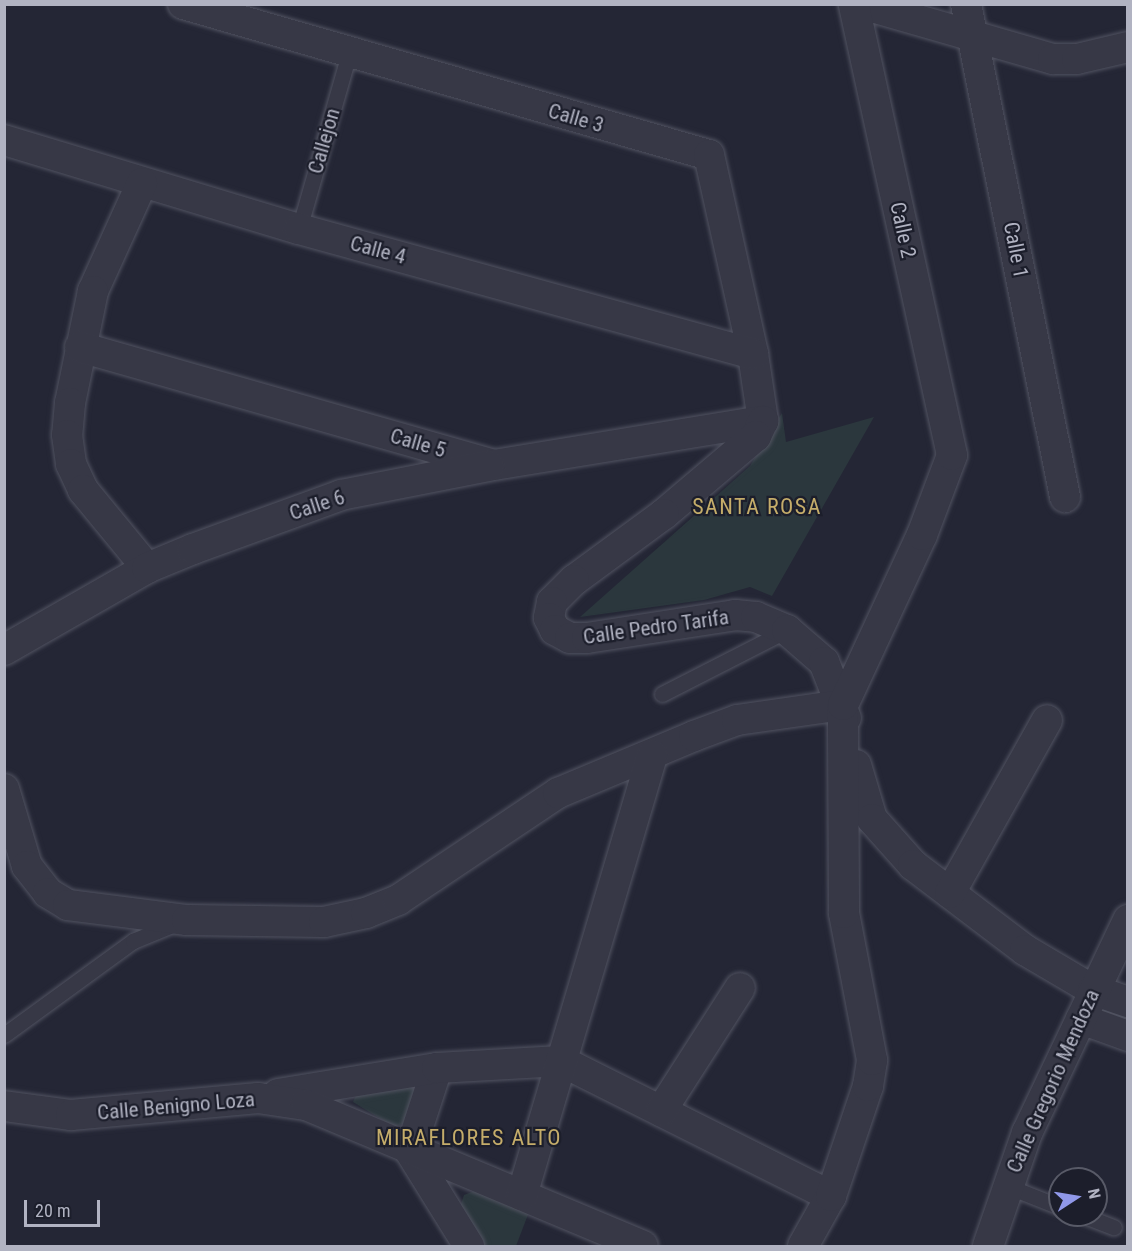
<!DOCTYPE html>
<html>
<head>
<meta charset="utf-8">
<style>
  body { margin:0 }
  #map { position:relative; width:1132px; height:1251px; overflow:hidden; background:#242635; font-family:"Roboto Condensed",sans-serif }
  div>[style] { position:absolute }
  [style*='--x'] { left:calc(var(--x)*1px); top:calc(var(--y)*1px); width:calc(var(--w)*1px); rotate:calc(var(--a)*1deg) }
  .green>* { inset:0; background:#2b373d }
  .roads { filter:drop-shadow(0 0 2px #515361) drop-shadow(0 0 2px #515361) }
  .service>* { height:15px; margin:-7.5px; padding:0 7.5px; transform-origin:7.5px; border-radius:7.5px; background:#373846 }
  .minor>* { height:30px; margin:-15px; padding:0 15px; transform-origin:15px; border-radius:15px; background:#373846 }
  span { translate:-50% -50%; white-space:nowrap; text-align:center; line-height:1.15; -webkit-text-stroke:4.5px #1c1e2b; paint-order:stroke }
  .street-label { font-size:21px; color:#b1b3c2 }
  .neighbourhood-label { font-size:22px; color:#c5ad6a; letter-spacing:1.5px }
  .frame { position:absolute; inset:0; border:6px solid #b1b3c2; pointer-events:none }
  .north { position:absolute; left:1048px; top:1167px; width:60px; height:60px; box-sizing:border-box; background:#1c1e2b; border:2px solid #585a67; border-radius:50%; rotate:78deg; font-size:16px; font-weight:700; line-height:24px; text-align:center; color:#b1b3c2 }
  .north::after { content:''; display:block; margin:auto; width:21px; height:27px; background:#9098e9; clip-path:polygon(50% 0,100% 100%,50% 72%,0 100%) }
  .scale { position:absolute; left:24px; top:1200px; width:76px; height:27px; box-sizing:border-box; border:3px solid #b1b3c2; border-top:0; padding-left:8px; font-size:18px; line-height:21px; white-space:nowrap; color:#b1b3c2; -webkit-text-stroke:4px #1c1e2b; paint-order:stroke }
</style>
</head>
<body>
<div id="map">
  <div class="green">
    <i style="clip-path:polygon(782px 413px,786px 442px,874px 417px,772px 596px,750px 587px,704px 600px,580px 617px,750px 466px)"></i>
    <i style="clip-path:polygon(408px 1084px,420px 1089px,405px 1123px,394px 1127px,353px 1102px,357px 1093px)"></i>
    <i style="clip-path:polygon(477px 1190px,529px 1212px,516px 1246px,483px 1246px,460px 1207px,464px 1195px)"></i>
  </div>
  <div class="roads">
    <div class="service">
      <i style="--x:299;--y:229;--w:183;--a:-74.1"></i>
      <i style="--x:662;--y:694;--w:140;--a:-27.1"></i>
      <i style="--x:4;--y:1035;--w:160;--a:-36.1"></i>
      <i style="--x:133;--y:941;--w:42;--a:-22.3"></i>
      <i style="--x:1007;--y:1186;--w:57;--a:21.6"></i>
      <i style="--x:1082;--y:1215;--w:34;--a:21"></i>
    </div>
    <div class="minor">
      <i style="--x:183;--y:4;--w:547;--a:16.02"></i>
      <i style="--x:709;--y:155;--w:204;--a:77.5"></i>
      <i style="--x:753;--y:354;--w:68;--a:81.5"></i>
      <i style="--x:862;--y:4;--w:199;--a:16.1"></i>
      <i style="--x:1053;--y:59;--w:24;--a:0"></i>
      <i style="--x:1077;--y:59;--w:52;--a:-13.2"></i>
      <i style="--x:966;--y:4;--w:503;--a:78.65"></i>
      <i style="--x:4;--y:140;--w:308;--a:16.8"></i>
      <i style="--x:299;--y:229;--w:471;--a:15.4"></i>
      <i style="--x:142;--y:183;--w:119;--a:114.4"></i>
      <i style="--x:93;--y:291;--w:114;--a:101.6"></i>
      <i style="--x:70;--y:403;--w:32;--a:95"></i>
      <i style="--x:67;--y:435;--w:29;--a:82"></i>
      <i style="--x:71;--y:464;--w:29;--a:65"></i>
      <i style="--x:83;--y:490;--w:101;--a:50.6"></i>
      <i style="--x:80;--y:347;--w:430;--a:15.9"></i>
      <i style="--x:494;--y:465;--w:273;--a:-9.3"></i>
      <i style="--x:763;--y:421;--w:17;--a:115"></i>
      <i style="--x:756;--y:436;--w:121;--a:139.7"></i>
      <i style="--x:664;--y:514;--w:112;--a:143.7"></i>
      <i style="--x:574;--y:580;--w:31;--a:135"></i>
      <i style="--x:552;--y:602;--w:16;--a:101"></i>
      <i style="--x:549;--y:618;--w:13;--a:63"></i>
      <i style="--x:555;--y:630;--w:17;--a:28"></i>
      <i style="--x:570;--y:638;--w:17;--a:0"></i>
      <i style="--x:587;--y:638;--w:150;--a:-8.8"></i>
      <i style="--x:735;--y:615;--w:21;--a:5"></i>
      <i style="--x:756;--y:617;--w:34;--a:23"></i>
      <i style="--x:787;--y:630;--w:49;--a:40.9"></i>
      <i style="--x:824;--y:662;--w:60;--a:68.6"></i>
      <i style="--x:4;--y:650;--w:165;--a:-29.8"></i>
      <i style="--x:147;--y:568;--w:50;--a:-22.4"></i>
      <i style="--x:193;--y:549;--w:158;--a:-20"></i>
      <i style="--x:341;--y:495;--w:151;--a:-11.1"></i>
      <i style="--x:856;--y:765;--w:56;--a:73.5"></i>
      <i style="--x:872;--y:819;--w:62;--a:48.3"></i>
      <i style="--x:913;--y:865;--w:141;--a:37.2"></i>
      <i style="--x:1025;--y:950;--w:79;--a:30.5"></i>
      <i style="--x:1093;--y:990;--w:37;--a:19"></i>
      <i style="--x:4;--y:789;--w:80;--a:73.4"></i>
      <i style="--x:27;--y:866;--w:34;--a:52"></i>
      <i style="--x:48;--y:893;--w:23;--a:31"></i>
      <i style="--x:68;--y:905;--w:120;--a:7.2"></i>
      <i style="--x:187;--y:920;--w:137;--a:0.8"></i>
      <i style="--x:324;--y:922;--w:43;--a:-12.1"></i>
      <i style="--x:366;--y:913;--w:35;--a:-22"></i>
      <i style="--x:398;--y:900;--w:192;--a:-33.8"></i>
      <i style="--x:558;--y:793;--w:147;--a:-22.7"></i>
      <i style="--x:694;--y:736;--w:46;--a:-20.4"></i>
      <i style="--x:737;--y:720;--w:107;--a:-8.1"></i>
      <i style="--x:950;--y:893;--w:198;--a:-60.7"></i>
      <i style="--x:1081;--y:1019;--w:50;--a:19.9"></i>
      <i style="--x:437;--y:1068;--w:87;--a:108"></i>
      <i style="--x:410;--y:1151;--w:112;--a:58.2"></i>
      <i style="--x:278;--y:1094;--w:161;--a:-9.3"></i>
      <i style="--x:437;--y:1068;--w:124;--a:-3.2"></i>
      <i style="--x:561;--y:1061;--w:302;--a:26.6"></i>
      <i style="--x:4;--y:1106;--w:68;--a:7.7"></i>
      <i style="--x:71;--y:1115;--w:188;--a:-5.2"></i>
      <i style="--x:258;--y:1098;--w:49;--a:8.3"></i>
      <i style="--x:306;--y:1105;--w:365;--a:22.7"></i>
      <i style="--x:661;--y:1111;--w:146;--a:-57.3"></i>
      <i style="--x:522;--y:1195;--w:459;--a:-73.5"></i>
      <i style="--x:803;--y:1246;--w:57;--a:-60.8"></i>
      <i style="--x:831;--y:1196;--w:116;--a:-71.4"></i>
      <i style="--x:868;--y:1086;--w:26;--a:-81"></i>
      <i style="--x:872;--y:1060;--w:150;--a:-100.8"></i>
      <i style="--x:844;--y:913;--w:208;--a:-90.3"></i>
      <i style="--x:843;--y:705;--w:187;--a:-65.1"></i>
      <i style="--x:922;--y:535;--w:85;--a:-69.4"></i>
      <i style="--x:952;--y:455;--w:462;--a:-102.3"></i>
      <i style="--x:988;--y:1246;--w:120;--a:-71"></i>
      <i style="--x:1027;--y:1133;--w:236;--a:-64.6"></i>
    </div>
  </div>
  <div class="street-label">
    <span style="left:576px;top:118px;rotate:16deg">Calle 3</span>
    <span style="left:324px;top:141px;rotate:-74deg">Callejon</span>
    <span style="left:903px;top:230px;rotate:78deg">Calle 2</span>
    <span style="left:378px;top:250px;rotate:15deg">Calle 4</span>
    <span style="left:1016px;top:250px;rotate:79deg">Calle 1</span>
    <span style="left:418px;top:443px;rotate:16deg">Calle 5</span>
    <span style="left:317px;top:505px;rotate:-18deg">Calle 6</span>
    <span style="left:656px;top:627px;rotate:-8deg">Calle Pedro Tarifa</span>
    <span style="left:1053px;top:1081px;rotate:-66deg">Calle Gregorio Mendoza</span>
    <span style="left:176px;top:1106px;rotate:-5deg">Calle Benigno Loza</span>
  </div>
  <div class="neighbourhood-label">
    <span style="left:757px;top:507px">SANTA ROSA</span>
    <span style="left:469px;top:1138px">MIRAFLORES ALTO</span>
  </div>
  <div class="frame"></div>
  <div class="north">N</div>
  <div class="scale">20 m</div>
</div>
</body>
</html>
